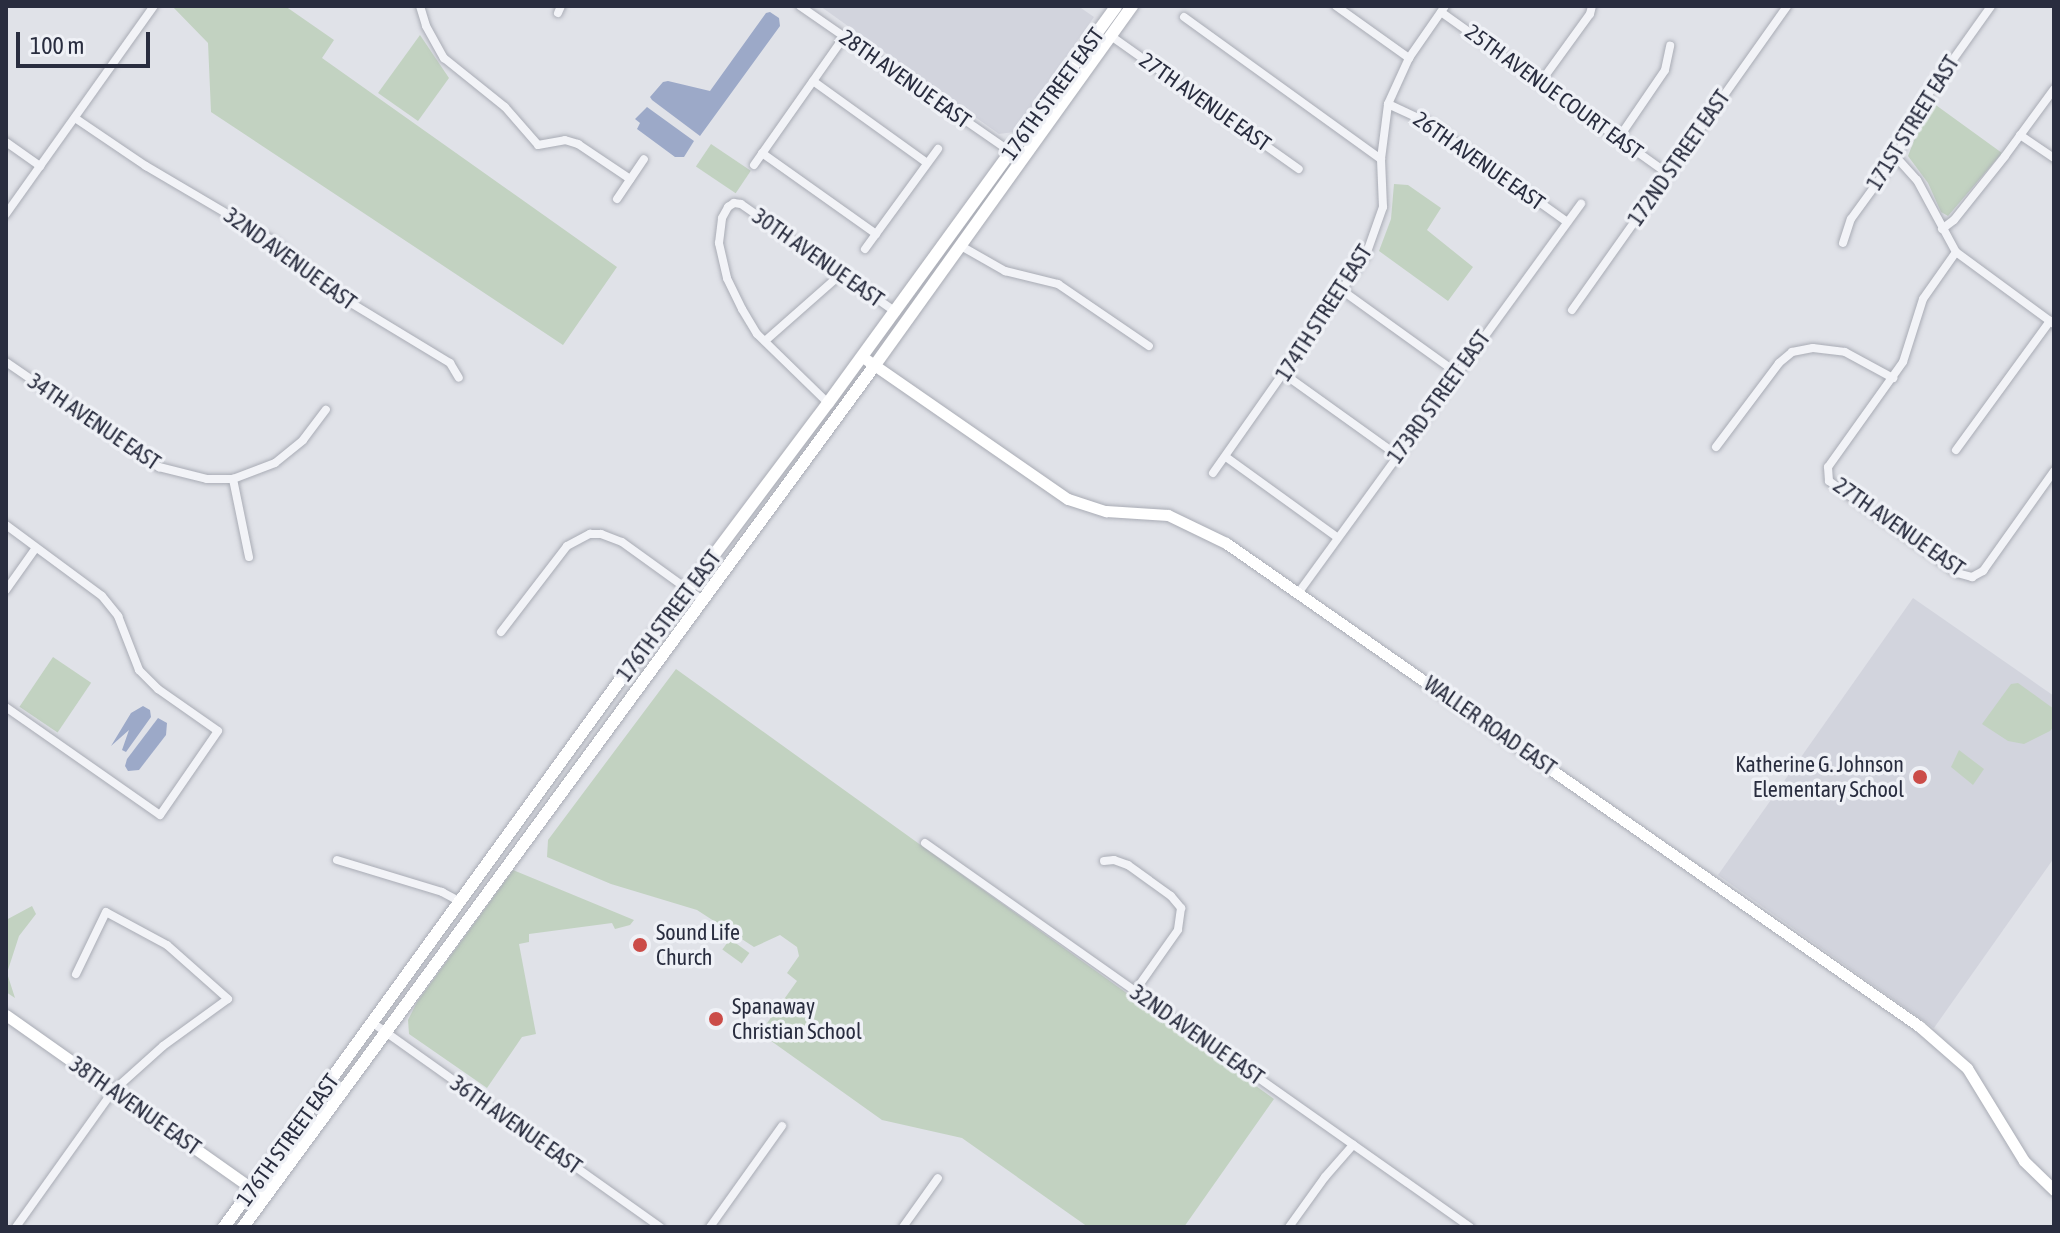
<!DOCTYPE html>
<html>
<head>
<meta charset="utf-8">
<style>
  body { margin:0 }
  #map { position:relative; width:2060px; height:1233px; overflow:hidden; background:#e0e2e8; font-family:"Asap Condensed",sans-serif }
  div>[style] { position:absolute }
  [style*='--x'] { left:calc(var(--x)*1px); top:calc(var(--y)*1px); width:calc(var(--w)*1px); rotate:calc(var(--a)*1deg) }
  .built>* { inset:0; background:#d2d4dd }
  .green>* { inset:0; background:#c2d2c1; transform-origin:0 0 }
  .water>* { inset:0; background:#9ca9c8 }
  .roads { filter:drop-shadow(0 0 2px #a9acb5) drop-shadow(0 0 2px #a9acb5) }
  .street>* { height:8px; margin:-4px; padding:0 4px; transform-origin:4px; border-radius:4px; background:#f2f3f7 }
  .secondary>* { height:11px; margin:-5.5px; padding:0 5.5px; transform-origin:5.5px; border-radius:5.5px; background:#fff }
  .primary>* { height:12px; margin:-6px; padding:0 6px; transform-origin:6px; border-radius:6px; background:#fff }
  .dots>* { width:22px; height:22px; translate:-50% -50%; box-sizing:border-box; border:4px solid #eff1f6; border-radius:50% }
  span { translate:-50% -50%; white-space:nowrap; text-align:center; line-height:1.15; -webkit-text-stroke:7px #eff1f6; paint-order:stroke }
  .street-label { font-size:22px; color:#292d3f }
  .poi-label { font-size:22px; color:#292d3f }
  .right { translate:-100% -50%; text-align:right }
  .left { translate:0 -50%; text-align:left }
  .frame { position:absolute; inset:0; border:8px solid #292d3f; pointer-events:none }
  .scale { position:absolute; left:16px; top:32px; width:134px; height:36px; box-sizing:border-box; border:4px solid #292d3f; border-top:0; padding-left:10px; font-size:24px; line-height:28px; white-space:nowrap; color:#292d3f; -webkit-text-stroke:6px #eff1f6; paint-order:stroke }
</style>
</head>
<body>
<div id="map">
  <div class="built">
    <i style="clip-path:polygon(820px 6px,1078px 6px,1094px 17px,1014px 132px,999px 134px)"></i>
    <i style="clip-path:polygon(1913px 598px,2054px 696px,2054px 858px,1934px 1028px,1718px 875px)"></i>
  </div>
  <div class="green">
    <i style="clip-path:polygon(172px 6px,285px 6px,334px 40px,322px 58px,617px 267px,563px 345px,211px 112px,208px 43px)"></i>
    <i style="clip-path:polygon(420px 35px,449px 78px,418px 121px,378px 93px)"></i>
    <i style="clip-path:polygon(1933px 103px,2002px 153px,1948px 216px,1941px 212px,1928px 183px,1908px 156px,1921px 122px)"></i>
    <i style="left:711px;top:144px;width:48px;height:27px;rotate:34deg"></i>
    <i style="clip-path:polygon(1394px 184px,1408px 185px,1441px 208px,1427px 230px,1473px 267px,1448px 301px,1379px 251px,1391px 219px)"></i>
    <i style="left:53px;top:657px;width:46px;height:60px;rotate:34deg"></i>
    <i style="clip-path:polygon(676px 669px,1274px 1099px,1184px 1227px,1088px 1227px,962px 1138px,882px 1120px,760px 1033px,797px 981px,787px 973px,799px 956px,797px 947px,780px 935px,754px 947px,697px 910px,611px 884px,547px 857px,548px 840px)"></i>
    <i style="clip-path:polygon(2018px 683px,2054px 709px,2054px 726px,2050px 731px,2024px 744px,2008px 741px,1982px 724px,2011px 684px)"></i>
    <i style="clip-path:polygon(1959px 750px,1984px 769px,1973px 785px,1951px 767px)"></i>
    <i style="clip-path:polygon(513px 870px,634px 920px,630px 925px,615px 929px,612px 923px,529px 934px,529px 942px,519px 944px,536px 1034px,522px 1037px,487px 1088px,409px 1034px,408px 1020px,417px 1002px)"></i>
    <i style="clip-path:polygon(32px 906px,36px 914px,19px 936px,7px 973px,15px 998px,6px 992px,6px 920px)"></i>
    <i style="left:730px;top:939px;width:24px;height:13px;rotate:36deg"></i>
  </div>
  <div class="water">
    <i style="clip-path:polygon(770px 12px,779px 18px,780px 26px,700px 136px,652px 100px,650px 97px,663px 82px,668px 81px,710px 91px,766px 13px)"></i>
    <i style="clip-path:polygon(647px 107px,694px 141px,684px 157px,675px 157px,637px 129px,640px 123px,635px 119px)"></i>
    <i style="clip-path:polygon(143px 706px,150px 710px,151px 717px,126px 752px,122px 750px,129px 730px,111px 746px,131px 713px)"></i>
    <i style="clip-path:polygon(158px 718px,167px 723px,166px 735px,139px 770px,128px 771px,125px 766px,127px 759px)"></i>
  </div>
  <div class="roads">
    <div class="street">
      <i style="--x:420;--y:6;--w:21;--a:73"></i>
      <i style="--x:426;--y:26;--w:37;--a:61"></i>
      <i style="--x:444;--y:58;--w:78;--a:38.8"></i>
      <i style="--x:505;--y:107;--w:50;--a:49"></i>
      <i style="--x:538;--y:145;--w:27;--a:-10"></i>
      <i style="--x:565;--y:140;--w:14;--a:17"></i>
      <i style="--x:578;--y:144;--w:63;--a:33.9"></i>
      <i style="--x:800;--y:6;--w:257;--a:34.7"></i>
      <i style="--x:1336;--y:6;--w:90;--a:35.5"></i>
      <i style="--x:1441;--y:12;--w:277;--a:35.5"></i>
      <i style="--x:558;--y:13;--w:8;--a:-67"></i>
      <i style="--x:1184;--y:17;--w:243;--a:35.8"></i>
      <i style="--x:1111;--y:36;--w:230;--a:35.3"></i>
      <i style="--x:813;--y:81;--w:140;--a:35.7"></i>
      <i style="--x:1540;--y:83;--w:85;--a:-54.1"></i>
      <i style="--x:1590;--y:14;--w:8;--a:-76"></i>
      <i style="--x:1388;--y:104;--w:43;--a:24.8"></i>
      <i style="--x:1427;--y:122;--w:172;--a:35.5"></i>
      <i style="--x:75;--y:118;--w:86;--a:34.1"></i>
      <i style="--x:146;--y:166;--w:144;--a:30.5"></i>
      <i style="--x:270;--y:239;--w:103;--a:38.3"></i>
      <i style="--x:351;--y:303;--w:116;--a:31.2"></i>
      <i style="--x:450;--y:363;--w:17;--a:59"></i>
      <i style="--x:2020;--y:135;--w:41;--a:34.1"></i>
      <i style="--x:1618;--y:139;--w:83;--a:-55.7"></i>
      <i style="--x:1665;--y:70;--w:25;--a:-78"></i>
      <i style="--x:6;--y:142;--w:42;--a:35.2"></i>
      <i style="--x:762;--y:153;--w:140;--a:35.4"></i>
      <i style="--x:1896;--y:157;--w:31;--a:48"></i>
      <i style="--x:1917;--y:180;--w:82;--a:61.6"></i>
      <i style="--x:1956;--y:252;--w:122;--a:36.3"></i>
      <i style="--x:754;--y:165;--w:156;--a:-54.9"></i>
      <i style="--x:617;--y:199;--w:48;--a:-56"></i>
      <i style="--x:6;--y:214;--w:255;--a:-54.6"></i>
      <i style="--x:1942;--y:229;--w:15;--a:-37"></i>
      <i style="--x:1954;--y:220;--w:82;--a:-51.4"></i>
      <i style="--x:2005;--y:156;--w:83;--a:-53.8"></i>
      <i style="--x:1843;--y:243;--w:25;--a:-72"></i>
      <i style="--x:1851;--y:219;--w:77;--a:-54"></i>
      <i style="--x:1896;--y:157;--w:65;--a:-63.4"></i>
      <i style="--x:1925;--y:99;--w:114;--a:-54.6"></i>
      <i style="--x:961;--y:246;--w:51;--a:29.6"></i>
      <i style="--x:1005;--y:271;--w:55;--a:13.8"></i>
      <i style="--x:1058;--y:284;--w:110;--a:34.3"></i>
      <i style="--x:865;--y:249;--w:124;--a:-53.9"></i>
      <i style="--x:1956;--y:252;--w:57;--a:125.1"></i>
      <i style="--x:1923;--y:299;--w:66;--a:107.6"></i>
      <i style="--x:1903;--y:362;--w:129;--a:125.5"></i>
      <i style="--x:1828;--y:467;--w:14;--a:86"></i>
      <i style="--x:1829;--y:481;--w:158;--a:35.7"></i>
      <i style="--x:1957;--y:573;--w:16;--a:15"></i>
      <i style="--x:1972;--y:577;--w:13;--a:-29"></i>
      <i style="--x:1983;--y:571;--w:123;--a:-54.6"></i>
      <i style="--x:1343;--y:291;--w:140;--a:35.7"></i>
      <i style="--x:1572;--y:310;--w:372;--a:-54.7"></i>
      <i style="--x:765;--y:341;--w:101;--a:-41.4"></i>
      <i style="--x:6;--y:362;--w:186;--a:34.5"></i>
      <i style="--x:159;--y:467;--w:49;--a:14"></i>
      <i style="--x:207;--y:479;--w:26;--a:0"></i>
      <i style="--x:1284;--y:374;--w:139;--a:35.6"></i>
      <i style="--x:828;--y:403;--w:99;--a:-135.8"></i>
      <i style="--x:757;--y:334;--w:29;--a:-121"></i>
      <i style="--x:742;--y:309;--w:34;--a:-116"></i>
      <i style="--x:727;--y:278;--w:36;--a:-103"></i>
      <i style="--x:719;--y:243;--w:25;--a:-83"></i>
      <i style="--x:722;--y:218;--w:13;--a:-61"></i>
      <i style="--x:728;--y:207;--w:7;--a:-34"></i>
      <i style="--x:734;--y:203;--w:7;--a:8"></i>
      <i style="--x:741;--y:204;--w:189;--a:34.9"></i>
      <i style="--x:1716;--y:447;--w:105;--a:-53.1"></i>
      <i style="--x:1779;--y:363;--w:17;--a:-40"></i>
      <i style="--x:1792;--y:352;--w:21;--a:-11"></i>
      <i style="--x:1813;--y:348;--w:32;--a:7"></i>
      <i style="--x:1845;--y:352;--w:55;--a:28.4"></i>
      <i style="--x:1956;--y:450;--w:160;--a:-53.9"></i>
      <i style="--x:1226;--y:457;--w:137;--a:35.8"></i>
      <i style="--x:1213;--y:473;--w:266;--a:-54.9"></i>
      <i style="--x:1366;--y:255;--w:51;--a:-70.5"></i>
      <i style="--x:1383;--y:207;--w:48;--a:-92.4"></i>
      <i style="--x:1381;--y:159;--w:55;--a:-82.7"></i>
      <i style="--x:1388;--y:104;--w:51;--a:-65.5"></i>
      <i style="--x:1409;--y:58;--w:63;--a:-55.3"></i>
      <i style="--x:6;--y:525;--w:119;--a:36.5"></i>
      <i style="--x:102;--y:596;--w:26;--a:51"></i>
      <i style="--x:118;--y:616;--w:58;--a:68.7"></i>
      <i style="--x:139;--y:670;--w:27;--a:45"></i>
      <i style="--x:158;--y:689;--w:73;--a:35"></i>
      <i style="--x:218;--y:731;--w:102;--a:124.6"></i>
      <i style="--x:160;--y:815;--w:188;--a:-145"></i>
      <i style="--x:249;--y:557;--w:80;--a:-101.6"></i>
      <i style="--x:233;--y:479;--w:45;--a:-20.9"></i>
      <i style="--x:275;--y:463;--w:36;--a:-39"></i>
      <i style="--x:303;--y:440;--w:38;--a:-53"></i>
      <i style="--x:6;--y:590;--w:50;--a:-54.7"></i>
      <i style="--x:1299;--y:592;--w:480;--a:-54"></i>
      <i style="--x:501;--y:632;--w:108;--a:-52.5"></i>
      <i style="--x:567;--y:546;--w:26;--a:-28"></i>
      <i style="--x:590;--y:534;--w:11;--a:0"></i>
      <i style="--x:601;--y:534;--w:22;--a:21"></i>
      <i style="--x:622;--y:542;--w:97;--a:35.8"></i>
      <i style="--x:925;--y:843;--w:667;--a:35.17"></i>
      <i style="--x:337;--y:860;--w:110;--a:16.9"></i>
      <i style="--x:442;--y:892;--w:19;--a:28"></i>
      <i style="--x:1104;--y:861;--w:10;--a:-6"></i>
      <i style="--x:1114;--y:860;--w:15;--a:20"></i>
      <i style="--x:1128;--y:865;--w:53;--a:35.8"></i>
      <i style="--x:1171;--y:896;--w:16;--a:50"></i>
      <i style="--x:1181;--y:908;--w:22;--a:98"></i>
      <i style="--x:1178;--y:930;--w:75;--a:125.2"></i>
      <i style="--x:373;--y:1023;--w:352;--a:35.4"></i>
      <i style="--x:16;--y:1227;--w:167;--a:-54.5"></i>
      <i style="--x:113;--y:1091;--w:67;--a:-42"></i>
      <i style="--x:163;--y:1046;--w:80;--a:-35.9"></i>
      <i style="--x:228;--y:999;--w:81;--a:-138.5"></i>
      <i style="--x:167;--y:945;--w:69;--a:-151.6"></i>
      <i style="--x:106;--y:912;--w:69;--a:115.8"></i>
      <i style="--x:710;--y:1227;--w:124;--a:-54.5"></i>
      <i style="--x:903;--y:1227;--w:60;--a:-54.5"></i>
      <i style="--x:1289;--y:1227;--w:62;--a:-54.2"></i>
      <i style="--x:1325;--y:1177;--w:43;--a:-48.8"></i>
    </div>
    <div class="secondary">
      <i style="--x:867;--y:360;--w:244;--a:34.7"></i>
      <i style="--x:1068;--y:499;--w:40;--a:18"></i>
      <i style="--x:1106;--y:511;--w:62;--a:3.7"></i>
      <i style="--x:1168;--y:515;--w:64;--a:25.8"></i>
      <i style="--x:1226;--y:543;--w:845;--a:34.88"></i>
      <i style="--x:1919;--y:1026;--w:64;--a:41.2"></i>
      <i style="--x:1967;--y:1068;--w:109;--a:58.5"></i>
      <i style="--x:2024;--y:1161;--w:42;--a:44"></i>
      <i style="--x:6;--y:1015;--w:316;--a:35.2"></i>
    </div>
    <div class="primary">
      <i style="--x:224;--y:1227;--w:680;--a:-54.09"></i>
      <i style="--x:623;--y:676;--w:341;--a:-53.1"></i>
      <i style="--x:828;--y:403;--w:490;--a:-54"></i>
      <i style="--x:243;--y:1227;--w:1069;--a:-53.75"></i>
      <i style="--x:875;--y:365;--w:442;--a:-54.4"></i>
    </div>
  </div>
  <div class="dots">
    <i style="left:1920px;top:777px;background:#cb4c48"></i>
    <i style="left:640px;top:945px;background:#cb4c48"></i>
    <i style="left:716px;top:1019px;background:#cb4c48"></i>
  </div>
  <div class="street-label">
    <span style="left:905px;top:79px;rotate:35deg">28TH AVENUE EAST</span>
    <span style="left:1554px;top:92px;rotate:36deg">25TH AVENUE COURT EAST</span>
    <span style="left:1053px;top:94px;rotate:-54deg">176TH STREET EAST</span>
    <span style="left:1205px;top:102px;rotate:35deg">27TH AVENUE EAST</span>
    <span style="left:1913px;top:123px;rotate:-58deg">171ST STREET EAST</span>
    <span style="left:1679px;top:158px;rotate:-55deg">172ND STREET EAST</span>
    <span style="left:1479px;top:161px;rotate:35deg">26TH AVENUE EAST</span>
    <span style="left:818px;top:258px;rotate:35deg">30TH AVENUE EAST</span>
    <span style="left:290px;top:259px;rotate:36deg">32ND AVENUE EAST</span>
    <span style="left:1324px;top:313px;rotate:-57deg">174TH STREET EAST</span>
    <span style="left:1439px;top:397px;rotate:-54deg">173RD STREET EAST</span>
    <span style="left:94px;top:422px;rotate:34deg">34TH AVENUE EAST</span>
    <span style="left:1899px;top:527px;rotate:35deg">27TH AVENUE EAST</span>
    <span style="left:669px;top:616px;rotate:-53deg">176TH STREET EAST</span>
    <span style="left:1490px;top:726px;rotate:35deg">WALLER ROAD EAST</span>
    <span style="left:1197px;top:1035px;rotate:35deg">32ND AVENUE EAST</span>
    <span style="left:135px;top:1106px;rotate:35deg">38TH AVENUE EAST</span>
    <span style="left:516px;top:1125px;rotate:35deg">36TH AVENUE EAST</span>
    <span style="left:288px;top:1140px;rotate:-54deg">176TH STREET EAST</span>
  </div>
  <div class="poi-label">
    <span class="right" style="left:1904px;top:777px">Katherine G. Johnson<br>Elementary School</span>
    <span class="left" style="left:656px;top:945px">Sound Life<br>Church</span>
    <span class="left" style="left:732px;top:1019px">Spanaway<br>Christian School</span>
  </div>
  <div class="frame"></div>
  <div class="scale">100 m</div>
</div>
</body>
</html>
